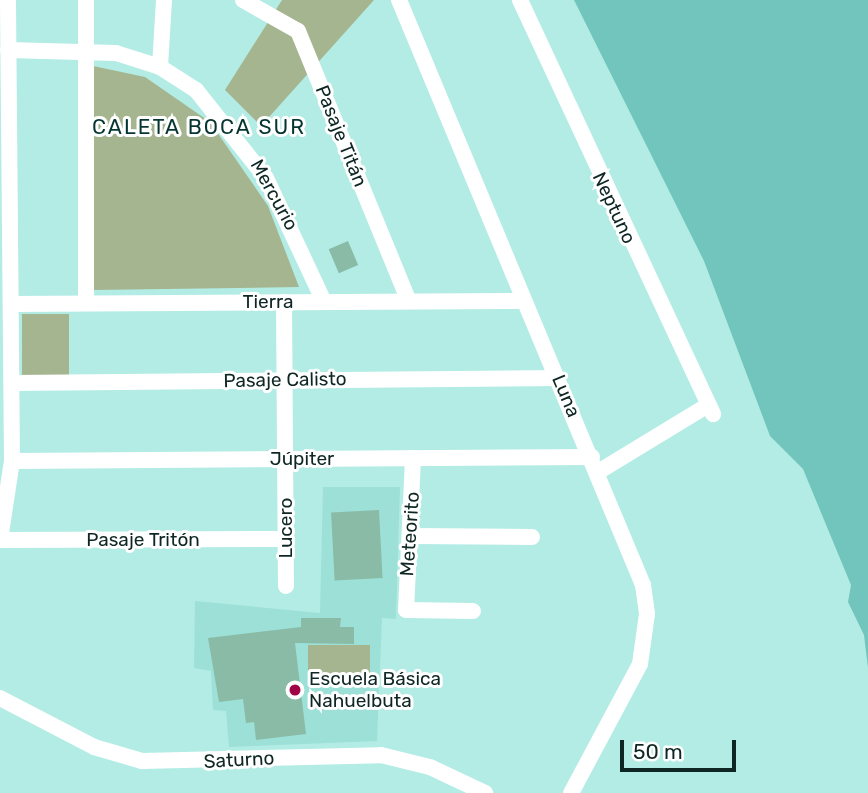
<!DOCTYPE html>
<html>
<head>
<meta charset="utf-8">
<style>
  body { margin:0 }
  #map { position:relative; width:868px; height:793px; overflow:hidden; background:#b2ece5; font-family:Rubik,sans-serif }
  div>[style] { position:absolute }
  [style*='--x'] { left:calc(var(--x)*1px); top:calc(var(--y)*1px); width:calc(var(--w)*1px); rotate:calc(var(--a)*1deg) }
  .built>* { inset:0; background:#9ce0d8 }
  .green>* { inset:0; background:#a5b58f; transform-origin:0 0 }
  .water>* { inset:0; background:#71c5bc }
  .building>* { inset:0; background:#8abba6; transform-origin:0 0 }
  .minor>* { height:16px; margin:-8px; padding:0 8px; transform-origin:8px; border-radius:8px; background:#fff }
  .dots>* { width:19px; height:19px; translate:-50% -50%; box-sizing:border-box; border:4px solid #fff; border-radius:50% }
  span { translate:-50% -50%; white-space:nowrap; text-align:center; line-height:1.15; -webkit-text-stroke:6px #fff; paint-order:stroke }
  .street-label { font-size:19px; color:#0e2624 }
  .poi-label { font-size:19px; color:#0e2624 }
  .left { translate:0 -50%; text-align:left }
  .neighbourhood-label { font-size:21px; color:#063531; letter-spacing:2px }
  .scale { position:absolute; left:620px; top:740px; width:116px; height:32px; box-sizing:border-box; border:4px solid #0e2624; border-top:0; padding-left:9px; font-size:21px; line-height:24px; white-space:nowrap; color:#0e2624; -webkit-text-stroke:5px #fff; paint-order:stroke }
</style>
</head>
<body>
<div id="map">
  <div class="built">
    <i style="clip-path:polygon(323px 487px,400px 487px,396px 619px,382px 618px,377px 741px,229px 747px,226px 711px,213px 710px,211px 671px,194px 668px,195px 601px,320px 613px)"></i>
  </div>
  <div class="green">
    <i style="clip-path:polygon(282px 0,374px 0,261px 126px,225px 90px)"></i>
    <i style="clip-path:polygon(93px 66px,145px 77px,210px 122px,268px 206px,299px 287px,93px 290px)"></i>
    <i style="left:22px;top:314px;width:47px;height:61px"></i>
    <i style="left:308px;top:645px;width:62px;height:35px"></i>
  </div>
  <div class="water">
    <i style="clip-path:polygon(574px 0,868px 0,868px 668px,864px 635px,848px 602px,851px 585px,803px 469px,770px 436px,704px 261px)"></i>
  </div>
  <div class="building">
    <i style="left:348px;top:241px;width:26px;height:21px;rotate:67deg"></i>
    <i style="left:379px;top:510px;width:68px;height:48px;rotate:87deg"></i>
    <i style="clip-path:polygon(301px 618px,341px 618px,340px 627px,354px 627px,354px 644px,295px 643px,306px 734px,256px 740px,254px 722px,246px 723px,243px 699px,219px 702px,208px 638px,301px 627px)"></i>
  </div>
  <div class="minor">
    <i style="--x:243;--y:0;--w:63;--a:29.4"></i>
    <i style="--x:298;--y:31;--w:292;--a:67.7"></i>
    <i style="--x:399;--y:0;--w:634;--a:67.36"></i>
    <i style="--x:643;--y:585;--w:29;--a:82"></i>
    <i style="--x:647;--y:614;--w:50;--a:98"></i>
    <i style="--x:640;--y:664;--w:146;--a:118.1"></i>
    <i style="--x:520;--y:0;--w:457;--a:65"></i>
    <i style="--x:8;--y:50;--w:108;--a:1.6"></i>
    <i style="--x:116;--y:53;--w:46;--a:17.7"></i>
    <i style="--x:160;--y:67;--w:43;--a:32.6"></i>
    <i style="--x:196;--y:90;--w:112;--a:51.5"></i>
    <i style="--x:266;--y:178;--w:137;--a:64.9"></i>
    <i style="--x:160;--y:67;--w:67;--a:-86.6"></i>
    <i style="--x:284;--y:302;--w:284;--a:89.6"></i>
    <i style="--x:86;--y:303;--w:303;--a:-90"></i>
    <i style="--x:11;--y:304;--w:513;--a:-0.34"></i>
    <i style="--x:12;--y:383;--w:546;--a:-0.52"></i>
    <i style="--x:413;--y:458;--w:152;--a:92.6"></i>
    <i style="--x:406;--y:610;--w:67;--a:0.9"></i>
    <i style="--x:12;--y:461;--w:580;--a:-0.4"></i>
    <i style="--x:598;--y:472;--w:129;--a:-31.3"></i>
    <i style="--x:413;--y:536;--w:119;--a:0.5"></i>
    <i style="--x:0;--y:540;--w:80;--a:-81.4"></i>
    <i style="--x:12;--y:461;--w:461;--a:-90.5"></i>
    <i style="--x:0;--y:540;--w:286;--a:-0.2"></i>
    <i style="--x:0;--y:698;--w:106;--a:27.5"></i>
    <i style="--x:94;--y:747;--w:50;--a:16.3"></i>
    <i style="--x:142;--y:761;--w:239;--a:-1.4"></i>
    <i style="--x:381;--y:755;--w:50;--a:13.8"></i>
    <i style="--x:430;--y:767;--w:61;--a:25.3"></i>
  </div>
  <div class="dots">
    <i style="left:295px;top:690px;background:#a00446"></i>
  </div>
  <div class="street-label">
    <span style="left:341px;top:136px;rotate:68deg">Pasaje Titán</span>
    <span style="left:274px;top:195px;rotate:61deg">Mercurio</span>
    <span style="left:614px;top:208px;rotate:65deg">Neptuno</span>
    <span style="left:268px;top:302px">Tierra</span>
    <span style="left:285px;top:380px;rotate:-1deg">Pasaje Calisto</span>
    <span style="left:566px;top:396px;rotate:67deg">Luna</span>
    <span style="left:302px;top:459px">Júpiter</span>
    <span style="left:286px;top:528px;rotate:-90deg">Lucero</span>
    <span style="left:410px;top:534px;rotate:-86deg">Meteorito</span>
    <span style="left:143px;top:540px">Pasaje Tritón</span>
    <span style="left:239px;top:760px;rotate:-3deg">Saturno</span>
  </div>
  <div class="poi-label">
    <span class="left" style="left:309px;top:690px">Escuela Básica<br>Nahuelbuta</span>
  </div>
  <div class="neighbourhood-label">
    <span style="left:199px;top:127px">CALETA BOCA SUR</span>
  </div>
  <div class="scale">50 m</div>
</div>
</body>
</html>
